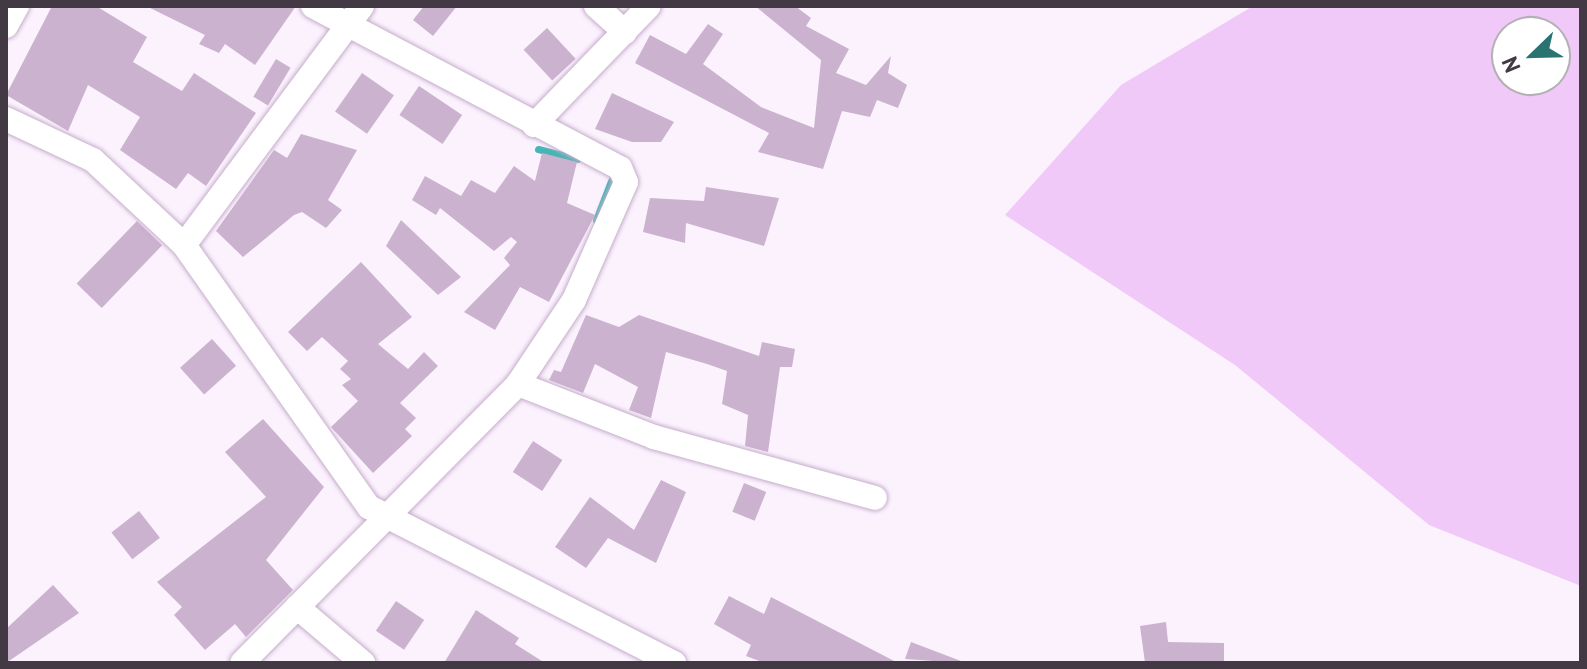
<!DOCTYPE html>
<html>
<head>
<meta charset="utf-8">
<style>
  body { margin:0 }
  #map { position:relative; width:1587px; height:669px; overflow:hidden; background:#fcf2fe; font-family:"PT Sans",sans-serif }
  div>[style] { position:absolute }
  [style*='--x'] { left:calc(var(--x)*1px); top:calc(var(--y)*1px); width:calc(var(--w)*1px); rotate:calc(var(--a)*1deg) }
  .green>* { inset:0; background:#f1c9f8 }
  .stream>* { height:7px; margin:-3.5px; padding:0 3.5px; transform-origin:3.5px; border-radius:3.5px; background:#47b5b4 }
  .building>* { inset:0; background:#cbb2cf; transform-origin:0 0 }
  .roads { filter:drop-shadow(0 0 2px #c5adca) drop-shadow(0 0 2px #c5adca) }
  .minor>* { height:24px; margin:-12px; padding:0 12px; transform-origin:12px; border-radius:12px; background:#fff }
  span { translate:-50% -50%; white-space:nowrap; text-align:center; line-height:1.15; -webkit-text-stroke:6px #fff; paint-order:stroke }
  .frame { position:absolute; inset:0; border:8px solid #433945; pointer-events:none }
  .north { position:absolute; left:1491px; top:16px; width:80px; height:80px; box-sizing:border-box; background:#fff; border:2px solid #b4b0b5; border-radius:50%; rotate:247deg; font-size:22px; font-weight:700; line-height:32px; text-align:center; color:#433945 }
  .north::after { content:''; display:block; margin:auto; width:28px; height:36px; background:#297373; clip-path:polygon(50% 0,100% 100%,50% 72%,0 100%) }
</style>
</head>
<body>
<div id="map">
  <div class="green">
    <i style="clip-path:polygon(evenodd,1253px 6px,1581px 6px,1581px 586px,1429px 525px,1235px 365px,1005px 215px,1121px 85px,1253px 6px,1507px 32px,1555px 32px,1555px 80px,1507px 80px,1507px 32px)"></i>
  </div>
  <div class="stream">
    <i style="--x:538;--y:149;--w:41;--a:14"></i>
    <i style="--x:596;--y:220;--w:42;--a:-69"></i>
  </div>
  <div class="building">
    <i style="clip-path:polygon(52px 6px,96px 6px,147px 37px,133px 62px,182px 91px,194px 73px,256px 113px,206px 186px,188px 173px,176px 189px,120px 150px,140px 117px,88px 85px,68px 131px,6px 95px)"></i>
    <i style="clip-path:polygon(146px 6px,296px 6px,255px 65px,225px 44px,219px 53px,199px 44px,205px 35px)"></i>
    <i style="clip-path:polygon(424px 6px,457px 6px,433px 36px,413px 20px)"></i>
    <i style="clip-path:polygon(755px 6px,795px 6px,811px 18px,806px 26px,849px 49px,836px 73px,866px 85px,891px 56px,888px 73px,907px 85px,898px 108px,877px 100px,870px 117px,842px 111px,823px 169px,758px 152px,769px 133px,635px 63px,650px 35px,686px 54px,708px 24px,723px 34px,703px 64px,761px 107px,814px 128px,821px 60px)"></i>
    <i style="left:547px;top:28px;width:42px;height:32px;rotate:47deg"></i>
    <i style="left:276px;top:59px;width:17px;height:44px;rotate:31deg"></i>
    <i style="left:362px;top:73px;width:39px;height:47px;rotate:35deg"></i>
    <i style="left:419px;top:86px;width:52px;height:35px;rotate:34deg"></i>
    <i style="clip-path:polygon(612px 93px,674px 122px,661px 142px,632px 142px,595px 129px)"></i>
    <i style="clip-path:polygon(301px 134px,357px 150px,328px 200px,342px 210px,326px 228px,302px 212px,294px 215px,243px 257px,216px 231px,274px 150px,287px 158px)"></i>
    <i style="clip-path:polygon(542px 153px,577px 162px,567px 203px,595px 215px,549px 302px,520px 287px,495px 330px,464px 312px,510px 265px,504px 258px,517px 242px,511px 237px,494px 251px,440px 208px,436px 215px,412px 200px,425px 176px,461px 196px,471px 180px,495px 193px,514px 166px,535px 181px)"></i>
    <i style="clip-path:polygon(706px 187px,779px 198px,764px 246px,686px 223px,685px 243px,643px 232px,650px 198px,704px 201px)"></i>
    <i style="clip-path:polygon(401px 220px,461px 277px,438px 295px,386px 246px)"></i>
    <i style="left:137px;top:221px;width:35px;height:87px;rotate:44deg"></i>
    <i style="clip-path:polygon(361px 262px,412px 317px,378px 344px,408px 369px,424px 352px,438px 366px,400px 403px,416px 418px,405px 429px,412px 436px,373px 473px,331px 427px,358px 401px,342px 385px,351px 379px,340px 369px,348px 361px,322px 337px,307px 351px,288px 332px)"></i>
    <i style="clip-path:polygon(586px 315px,619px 327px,639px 315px,759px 356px,762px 342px,795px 349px,792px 367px,780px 367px,768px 452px,745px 446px,748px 415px,722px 404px,727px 371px,707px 364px,666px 352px,651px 418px,629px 410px,638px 387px,595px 364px,583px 393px,549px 380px,554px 370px,561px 372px)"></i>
    <i style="left:212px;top:339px;width:36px;height:43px;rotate:48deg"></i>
    <i style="clip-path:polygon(263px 419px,324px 487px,266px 560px,293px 590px,246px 637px,235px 624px,205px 650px,174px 615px,182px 607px,157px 582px,266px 497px,225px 452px)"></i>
    <i style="left:533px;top:441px;width:35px;height:37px;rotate:33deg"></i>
    <i style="clip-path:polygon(661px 480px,686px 492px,656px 563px,608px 538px,586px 568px,555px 547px,590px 497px,634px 530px)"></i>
    <i style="left:744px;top:483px;width:24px;height:31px;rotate:22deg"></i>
    <i style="left:139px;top:511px;width:34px;height:35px;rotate:52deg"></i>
    <i style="clip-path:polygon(53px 585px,79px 613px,6px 663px,6px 629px)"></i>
    <i style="clip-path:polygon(729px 596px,764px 614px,771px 597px,898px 663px,765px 663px,746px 656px,751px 645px,714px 624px)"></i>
    <i style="left:396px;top:601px;width:34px;height:36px;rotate:34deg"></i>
    <i style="clip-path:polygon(476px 610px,519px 638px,515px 644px,545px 663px,444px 663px)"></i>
    <i style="clip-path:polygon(1166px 622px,1168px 642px,1224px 643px,1224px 663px,1145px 663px,1140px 626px)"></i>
    <i style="clip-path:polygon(911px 642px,961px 661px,961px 663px,905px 659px)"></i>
  </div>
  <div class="roads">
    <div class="minor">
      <i style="--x:596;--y:6;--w:39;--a:42"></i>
      <i style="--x:6;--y:26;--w:23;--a:-61"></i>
      <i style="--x:6;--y:119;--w:96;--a:25.2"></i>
      <i style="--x:93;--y:160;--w:125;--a:43"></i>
      <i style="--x:184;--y:245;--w:321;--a:54.8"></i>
      <i style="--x:369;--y:507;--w:343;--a:27.1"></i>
      <i style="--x:534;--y:125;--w:165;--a:-46"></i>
      <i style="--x:184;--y:245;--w:298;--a:-53.3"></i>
      <i style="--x:518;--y:384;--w:146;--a:21.3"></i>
      <i style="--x:654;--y:437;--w:229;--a:15.4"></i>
      <i style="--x:297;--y:607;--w:87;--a:40.3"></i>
      <i style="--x:242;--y:663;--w:392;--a:-45.3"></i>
      <i style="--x:518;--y:384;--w:101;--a:-56.3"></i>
      <i style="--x:574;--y:300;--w:129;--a:-66.2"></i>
      <i style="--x:626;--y:182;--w:15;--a:-113"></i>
      <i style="--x:620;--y:168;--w:347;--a:-152.2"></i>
    </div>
  </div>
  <div class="frame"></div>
  <div class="north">N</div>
</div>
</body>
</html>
